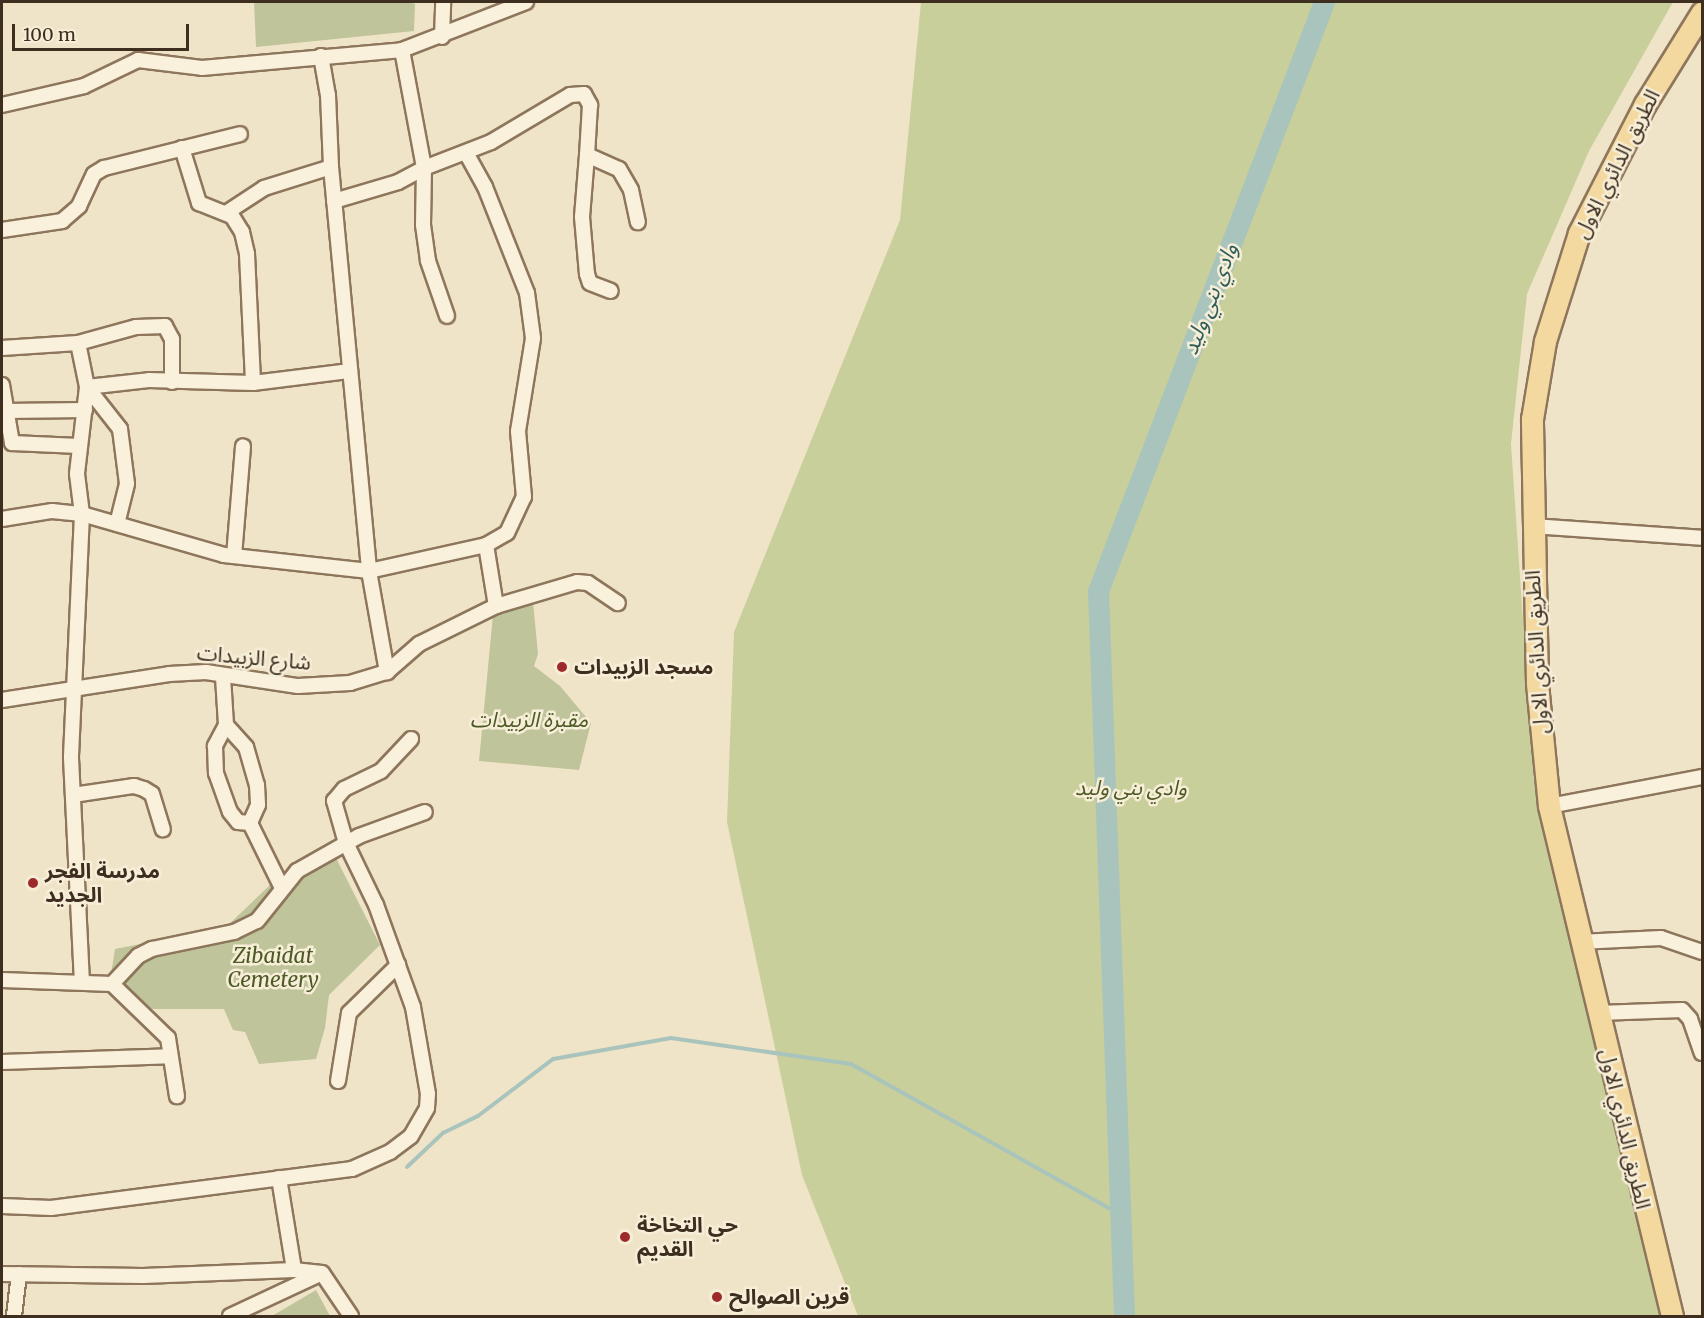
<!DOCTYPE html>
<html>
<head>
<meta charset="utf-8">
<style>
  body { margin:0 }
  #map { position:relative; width:1704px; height:1318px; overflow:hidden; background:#f0e4c8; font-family:Merriweather,"Noto Sans Arabic",serif }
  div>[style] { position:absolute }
  .green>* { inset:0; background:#c9cf9b }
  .cemetery>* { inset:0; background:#bfc49a }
  .stream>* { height:4px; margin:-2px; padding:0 2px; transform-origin:2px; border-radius:2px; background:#a9c4bc }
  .river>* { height:21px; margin:-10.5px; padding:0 10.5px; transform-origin:10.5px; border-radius:10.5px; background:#a9c4bc }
  .roads { filter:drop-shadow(2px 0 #8d765c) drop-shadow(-2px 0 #8d765c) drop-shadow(0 2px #8d765c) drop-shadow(0 -2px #8d765c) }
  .minor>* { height:14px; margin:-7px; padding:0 7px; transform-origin:7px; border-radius:7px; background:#faf1dc }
  .primary>* { height:21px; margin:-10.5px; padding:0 10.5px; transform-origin:10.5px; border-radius:10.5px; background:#f3d9a0 }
  .dots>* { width:16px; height:16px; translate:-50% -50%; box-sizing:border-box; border:3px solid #f7eed8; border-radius:50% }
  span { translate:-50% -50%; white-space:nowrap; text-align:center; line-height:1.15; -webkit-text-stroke:5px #f7eed8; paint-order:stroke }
  .street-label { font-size:21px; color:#3d2e20 }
  .poi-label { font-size:21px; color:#3d2e20; font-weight:700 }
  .left { translate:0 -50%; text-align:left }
  .park-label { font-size:21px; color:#4d5a26; font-style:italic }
  .water-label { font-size:22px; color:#2f5d5a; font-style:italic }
  .frame { position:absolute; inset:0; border:3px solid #3d2e20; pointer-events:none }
  .scale { position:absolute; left:12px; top:24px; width:177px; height:27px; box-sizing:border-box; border:3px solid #3d2e20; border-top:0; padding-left:8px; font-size:18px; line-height:21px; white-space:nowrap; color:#3d2e20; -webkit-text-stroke:4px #f7eed8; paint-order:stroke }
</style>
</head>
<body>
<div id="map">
  <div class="green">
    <div style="clip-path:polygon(921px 2px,1673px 2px,1589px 151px,1527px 294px,1511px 444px,1534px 783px,1670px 1316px,858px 1316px,802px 1175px,727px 822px,734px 632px,900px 220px)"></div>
  </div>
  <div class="cemetery">
    <div style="clip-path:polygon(254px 2px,409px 2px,415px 4px,414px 31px,256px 47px)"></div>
    <div style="clip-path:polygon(533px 602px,538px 654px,534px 666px,560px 686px,591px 723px,579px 770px,479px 761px,493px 615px)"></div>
    <div style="clip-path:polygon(335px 856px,380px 945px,329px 995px,325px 1028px,316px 1059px,259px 1064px,245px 1032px,233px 1030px,224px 1009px,146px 1009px,110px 980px,115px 949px,226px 927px,291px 865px)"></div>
    <div style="clip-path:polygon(316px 1290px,330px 1316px,272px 1316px)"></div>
  </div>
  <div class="stream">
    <div style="left:407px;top:1167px;width:50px;rotate:-43.4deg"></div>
    <div style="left:443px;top:1133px;width:39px;rotate:-26deg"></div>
    <div style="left:478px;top:1116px;width:94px;rotate:-37.2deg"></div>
    <div style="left:553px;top:1059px;width:120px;rotate:-10.1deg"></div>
    <div style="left:671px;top:1038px;width:182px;rotate:8.2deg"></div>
    <div style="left:851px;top:1064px;width:309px;rotate:29.2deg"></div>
  </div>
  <div class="river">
    <div style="left:1124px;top:1316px;width:725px;rotate:-92.05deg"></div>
    <div style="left:1098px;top:591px;width:631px;rotate:-69.01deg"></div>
  </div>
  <div class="roads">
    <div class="minor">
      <div style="left:442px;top:37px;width:35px;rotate:-88deg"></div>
      <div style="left:402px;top:50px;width:120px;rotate:79.4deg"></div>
      <div style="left:424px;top:168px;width:72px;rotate:-21.2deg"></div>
      <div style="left:491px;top:142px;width:92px;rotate:-30.7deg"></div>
      <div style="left:570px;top:95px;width:14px;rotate:-4deg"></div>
      <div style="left:584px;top:94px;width:13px;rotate:61deg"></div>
      <div style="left:590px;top:105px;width:50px;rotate:93.4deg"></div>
      <div style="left:587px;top:155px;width:35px;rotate:24deg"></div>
      <div style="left:619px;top:169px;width:24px;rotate:60deg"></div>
      <div style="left:631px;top:190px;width:33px;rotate:78deg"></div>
      <div style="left:321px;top:56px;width:40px;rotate:80deg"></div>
      <div style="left:328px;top:95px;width:72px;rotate:87.6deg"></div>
      <div style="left:331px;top:167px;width:406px;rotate:84.6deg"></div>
      <div style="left:369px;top:571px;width:103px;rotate:79.9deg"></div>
      <div style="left:2px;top:105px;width:84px;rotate:-13deg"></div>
      <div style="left:84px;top:86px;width:60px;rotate:-25.7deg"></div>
      <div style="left:138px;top:60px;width:64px;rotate:7.1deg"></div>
      <div style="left:202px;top:68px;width:201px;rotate:-5.1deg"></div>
      <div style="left:402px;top:50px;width:133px;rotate:-21.2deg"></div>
      <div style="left:182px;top:148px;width:58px;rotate:72.8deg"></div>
      <div style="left:199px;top:203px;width:35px;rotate:22deg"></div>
      <div style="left:232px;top:216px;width:19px;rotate:58deg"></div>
      <div style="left:242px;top:232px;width:23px;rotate:77deg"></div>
      <div style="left:247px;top:254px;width:129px;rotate:87.3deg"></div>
      <div style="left:587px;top:155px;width:62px;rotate:94.6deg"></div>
      <div style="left:582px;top:217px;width:57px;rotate:85deg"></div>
      <div style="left:587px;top:274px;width:9px;rotate:72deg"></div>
      <div style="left:590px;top:283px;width:22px;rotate:21deg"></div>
      <div style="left:424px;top:168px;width:57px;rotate:91deg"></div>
      <div style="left:423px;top:225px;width:36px;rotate:82deg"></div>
      <div style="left:428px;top:261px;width:58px;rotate:70.9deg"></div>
      <div style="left:334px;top:201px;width:67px;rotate:-16.5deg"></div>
      <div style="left:398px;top:182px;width:30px;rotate:-28deg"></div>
      <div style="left:226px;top:213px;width:45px;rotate:-33.3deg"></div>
      <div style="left:264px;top:188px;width:70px;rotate:-17.4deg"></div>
      <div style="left:2px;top:230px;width:61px;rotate:-8.5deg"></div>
      <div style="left:62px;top:221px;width:23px;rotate:-41deg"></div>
      <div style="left:79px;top:206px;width:35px;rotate:-65deg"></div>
      <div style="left:94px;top:174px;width:12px;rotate:-31deg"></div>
      <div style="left:104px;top:168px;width:140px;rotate:-14deg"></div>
      <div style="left:78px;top:343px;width:60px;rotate:-15.4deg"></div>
      <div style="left:136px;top:327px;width:29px;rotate:-2deg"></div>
      <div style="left:165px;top:326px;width:15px;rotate:62deg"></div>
      <div style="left:172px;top:339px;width:43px;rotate:90deg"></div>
      <div style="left:2px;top:348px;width:76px;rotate:-3.8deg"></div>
      <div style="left:78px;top:343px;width:45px;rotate:78.4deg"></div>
      <div style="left:87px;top:387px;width:88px;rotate:96.6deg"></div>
      <div style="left:77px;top:474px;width:40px;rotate:82.9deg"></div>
      <div style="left:82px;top:514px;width:244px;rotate:92.6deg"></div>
      <div style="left:71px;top:758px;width:224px;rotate:87.2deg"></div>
      <div style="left:2px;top:385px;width:59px;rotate:80.2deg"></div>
      <div style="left:12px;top:443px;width:67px;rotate:2.6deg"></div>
      <div style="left:87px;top:387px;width:62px;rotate:-6.4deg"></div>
      <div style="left:149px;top:380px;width:104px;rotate:1.7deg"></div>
      <div style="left:253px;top:383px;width:98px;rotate:-7.1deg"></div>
      <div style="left:87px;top:387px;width:53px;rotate:51.8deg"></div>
      <div style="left:120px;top:429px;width:55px;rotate:82.7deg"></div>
      <div style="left:127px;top:484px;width:41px;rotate:104deg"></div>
      <div style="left:5px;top:411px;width:80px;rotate:-0.7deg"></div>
      <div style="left:2px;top:519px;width:51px;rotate:-9.1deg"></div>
      <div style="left:52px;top:511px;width:30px;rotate:6deg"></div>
      <div style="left:82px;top:514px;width:148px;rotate:16.1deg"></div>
      <div style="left:224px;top:555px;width:146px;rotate:6.3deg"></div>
      <div style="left:369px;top:571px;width:120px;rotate:-12.5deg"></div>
      <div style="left:486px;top:545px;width:24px;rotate:-30deg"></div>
      <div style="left:507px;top:533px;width:40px;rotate:-65deg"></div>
      <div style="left:524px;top:497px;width:66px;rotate:-95.2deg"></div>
      <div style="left:518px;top:431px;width:94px;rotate:-80.8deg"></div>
      <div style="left:533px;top:338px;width:45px;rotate:-97.6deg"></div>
      <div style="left:527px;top:293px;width:114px;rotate:-111.6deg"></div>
      <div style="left:485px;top:187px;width:39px;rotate:-119deg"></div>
      <div style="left:1532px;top:526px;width:170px;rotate:4deg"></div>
      <div style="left:486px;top:545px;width:62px;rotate:80.7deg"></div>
      <div style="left:234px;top:556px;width:110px;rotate:-85.3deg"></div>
      <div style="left:223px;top:677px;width:48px;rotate:86.4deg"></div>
      <div style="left:226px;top:725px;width:24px;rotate:118deg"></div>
      <div style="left:215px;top:746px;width:27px;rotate:88deg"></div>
      <div style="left:216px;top:773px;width:41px;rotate:70.3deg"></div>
      <div style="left:230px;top:812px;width:13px;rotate:51deg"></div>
      <div style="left:238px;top:822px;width:12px;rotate:5deg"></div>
      <div style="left:2px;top:700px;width:169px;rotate:-8.8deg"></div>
      <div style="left:169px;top:674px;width:37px;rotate:-3deg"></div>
      <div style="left:206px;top:672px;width:93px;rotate:8.7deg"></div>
      <div style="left:298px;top:686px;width:52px;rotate:-3.3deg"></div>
      <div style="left:350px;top:683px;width:39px;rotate:-17deg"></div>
      <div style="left:387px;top:672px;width:43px;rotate:-41.2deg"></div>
      <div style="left:419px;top:644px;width:86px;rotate:-26.3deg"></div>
      <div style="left:496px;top:606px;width:84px;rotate:-16.5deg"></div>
      <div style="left:577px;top:582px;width:11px;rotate:5deg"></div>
      <div style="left:588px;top:583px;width:36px;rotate:34deg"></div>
      <div style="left:226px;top:725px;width:30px;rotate:48deg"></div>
      <div style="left:246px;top:747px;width:40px;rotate:74deg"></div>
      <div style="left:257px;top:785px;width:20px;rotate:87deg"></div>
      <div style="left:258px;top:805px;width:20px;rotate:114deg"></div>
      <div style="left:250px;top:823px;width:72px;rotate:63.8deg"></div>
      <div style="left:73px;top:795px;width:62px;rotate:-8.4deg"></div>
      <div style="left:134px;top:786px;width:10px;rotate:17deg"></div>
      <div style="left:144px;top:789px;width:9px;rotate:32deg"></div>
      <div style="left:152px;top:794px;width:37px;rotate:73deg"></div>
      <div style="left:1549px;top:806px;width:156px;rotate:-10.7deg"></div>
      <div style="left:1579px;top:942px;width:82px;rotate:-2.8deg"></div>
      <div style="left:1661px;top:938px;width:43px;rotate:18.9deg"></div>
      <div style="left:2px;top:980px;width:110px;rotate:2.1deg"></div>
      <div style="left:112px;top:984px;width:38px;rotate:-47deg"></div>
      <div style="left:138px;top:956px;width:16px;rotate:-27deg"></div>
      <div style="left:152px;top:949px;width:84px;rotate:-11.7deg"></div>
      <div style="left:234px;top:932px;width:25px;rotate:-26deg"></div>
      <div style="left:257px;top:921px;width:64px;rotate:-51.3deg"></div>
      <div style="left:297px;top:871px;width:71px;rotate:-29.4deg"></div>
      <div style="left:359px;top:836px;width:70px;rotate:-20deg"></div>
      <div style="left:112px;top:984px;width:78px;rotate:44deg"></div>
      <div style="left:168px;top:1038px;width:59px;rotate:81.2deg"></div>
      <div style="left:1598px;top:1013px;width:84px;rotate:-2deg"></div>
      <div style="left:1682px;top:1010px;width:12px;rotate:48deg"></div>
      <div style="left:1690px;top:1019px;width:36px;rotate:71deg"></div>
      <div style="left:2px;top:1062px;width:168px;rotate:-2deg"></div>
      <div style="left:338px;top:1081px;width:69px;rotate:-80.8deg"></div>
      <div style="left:349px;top:1013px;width:69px;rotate:-44.4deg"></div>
      <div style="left:279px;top:1178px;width:93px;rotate:80.7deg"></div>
      <div style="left:2px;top:1206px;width:49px;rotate:2.3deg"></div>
      <div style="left:51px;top:1208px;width:304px;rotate:-7.4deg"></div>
      <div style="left:352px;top:1169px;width:42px;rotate:-24.1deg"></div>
      <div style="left:390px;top:1152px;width:26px;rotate:-37deg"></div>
      <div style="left:411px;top:1136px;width:32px;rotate:-60deg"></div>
      <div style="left:427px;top:1108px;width:14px;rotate:-86deg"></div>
      <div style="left:428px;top:1094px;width:88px;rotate:-99.8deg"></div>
      <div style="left:413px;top:1007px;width:109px;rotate:-109.9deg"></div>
      <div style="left:376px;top:905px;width:69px;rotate:-115.8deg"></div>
      <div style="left:346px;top:843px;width:44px;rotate:-105.9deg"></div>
      <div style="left:334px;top:801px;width:16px;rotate:-50deg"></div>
      <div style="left:344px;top:789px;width:41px;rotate:-25.9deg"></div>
      <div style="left:381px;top:771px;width:44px;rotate:-46.8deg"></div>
      <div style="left:2px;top:1274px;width:141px;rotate:0.8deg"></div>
      <div style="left:143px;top:1276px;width:151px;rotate:-2.3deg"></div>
      <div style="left:294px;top:1270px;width:28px;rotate:6deg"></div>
      <div style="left:322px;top:1273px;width:52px;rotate:56deg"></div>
      <div style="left:14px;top:1316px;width:42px;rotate:-83.2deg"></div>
      <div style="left:230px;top:1316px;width:99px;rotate:-25deg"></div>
    </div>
    <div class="primary">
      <div style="left:1672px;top:1316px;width:525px;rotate:-103.56deg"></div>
      <div style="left:1549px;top:806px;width:124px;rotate:-95.6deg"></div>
      <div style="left:1537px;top:683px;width:264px;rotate:-91.1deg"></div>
      <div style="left:1532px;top:419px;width:79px;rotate:-80.5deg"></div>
      <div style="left:1545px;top:341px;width:113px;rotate:-72.5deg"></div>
      <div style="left:1579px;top:233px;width:145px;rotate:-62.9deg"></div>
      <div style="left:1645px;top:104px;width:108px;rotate:-58.2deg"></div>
    </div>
  </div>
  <div class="dots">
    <div style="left:562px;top:667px;background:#9e2a2b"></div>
    <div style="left:33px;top:883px;background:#9e2a2b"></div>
    <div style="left:625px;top:1237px;background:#9e2a2b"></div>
    <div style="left:717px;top:1297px;background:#9e2a2b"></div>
  </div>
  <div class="street-label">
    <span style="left:1617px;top:164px;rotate:-63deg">الطريق الدائري الاول</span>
    <span style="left:1537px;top:652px;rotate:-93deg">الطريق الدائري الاول</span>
    <span style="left:254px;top:658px;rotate:5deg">شارع الزبيدات</span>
    <span style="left:1625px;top:1129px;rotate:77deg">الطريق الدائري الاول</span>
  </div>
  <div class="poi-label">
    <span class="left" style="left:574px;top:667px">مسجد الزبيدات</span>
    <span class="left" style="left:45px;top:883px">مدرسة الفجر<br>الجديد</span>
    <span class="left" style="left:637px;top:1237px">حي التخاخة<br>القديم</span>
    <span class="left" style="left:729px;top:1297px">قرين الصوالح</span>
  </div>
  <div class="park-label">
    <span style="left:529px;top:720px">مقبرة الزبيدات</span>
    <span style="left:1131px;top:788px">وادي بني وليد</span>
    <span style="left:273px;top:968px">Zibaidat<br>Cemetery</span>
  </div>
  <div class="water-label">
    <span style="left:1210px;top:299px;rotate:-69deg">وادي بني وليد</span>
  </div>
  <div class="frame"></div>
  <div class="scale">100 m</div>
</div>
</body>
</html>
